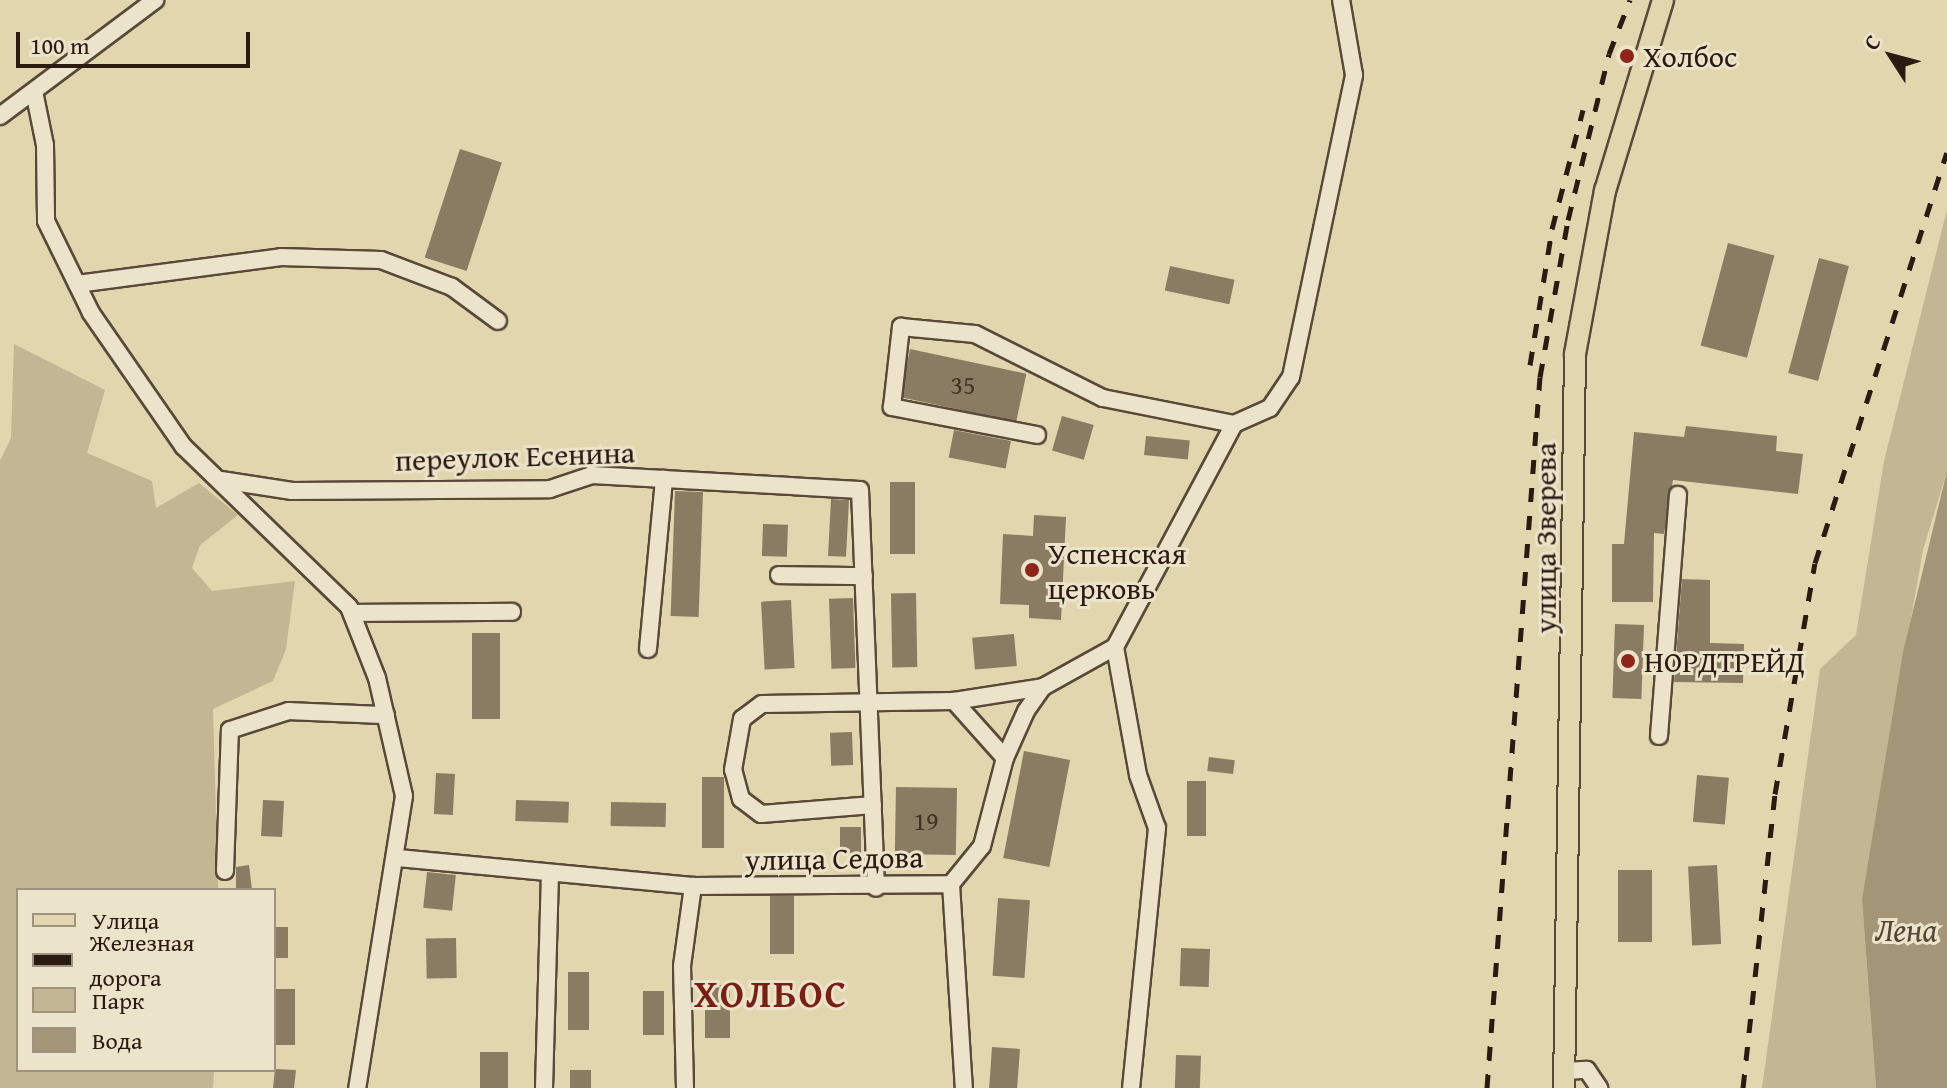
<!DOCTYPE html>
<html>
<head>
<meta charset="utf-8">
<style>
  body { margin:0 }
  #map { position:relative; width:1947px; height:1088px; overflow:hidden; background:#e1d6ad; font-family:"Gentium Book Plus",serif }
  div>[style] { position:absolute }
  .green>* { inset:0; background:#c2b693 }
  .water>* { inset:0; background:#a39678 }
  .building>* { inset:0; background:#8a7c63; transform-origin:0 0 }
  .roads { filter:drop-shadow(2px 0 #584939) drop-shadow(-2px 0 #584939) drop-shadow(0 2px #584939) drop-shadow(0 -2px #584939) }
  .minor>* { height:16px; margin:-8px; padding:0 8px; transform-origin:8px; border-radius:8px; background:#ece4ca }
  .major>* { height:20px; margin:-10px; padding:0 10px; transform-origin:10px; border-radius:10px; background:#e1d6ad }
  .rail>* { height:5px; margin-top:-2.5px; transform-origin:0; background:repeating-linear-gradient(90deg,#2b1a12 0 14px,transparent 0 28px) }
  .dots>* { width:22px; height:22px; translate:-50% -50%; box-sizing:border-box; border:4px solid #ece4ca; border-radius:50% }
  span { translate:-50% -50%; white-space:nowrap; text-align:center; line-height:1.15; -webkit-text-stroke:6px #ece4ca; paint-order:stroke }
  .number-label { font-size:26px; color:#433226 }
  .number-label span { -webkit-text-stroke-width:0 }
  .poi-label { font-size:30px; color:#2b1a12 }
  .left { translate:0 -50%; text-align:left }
  .street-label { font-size:30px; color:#2b1a12 }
  .water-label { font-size:32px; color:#554536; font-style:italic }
  .district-label { font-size:38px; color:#7a1f14; font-weight:700; letter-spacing:2px }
  .legend { position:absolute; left:16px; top:888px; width:260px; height:184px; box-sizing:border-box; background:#ece4ca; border:2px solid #9f9380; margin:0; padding:10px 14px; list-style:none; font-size:24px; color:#2b1a12 }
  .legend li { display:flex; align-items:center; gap:16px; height:40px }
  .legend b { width:40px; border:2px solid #9f9380 }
  .north { position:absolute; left:1851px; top:16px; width:80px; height:80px; -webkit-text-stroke:6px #ece4ca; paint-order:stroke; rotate:306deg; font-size:22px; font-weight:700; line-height:32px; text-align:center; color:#2b1a12 }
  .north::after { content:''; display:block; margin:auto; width:28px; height:36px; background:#2b1a12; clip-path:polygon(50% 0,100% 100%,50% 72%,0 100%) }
  .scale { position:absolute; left:16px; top:32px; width:234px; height:36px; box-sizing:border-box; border:4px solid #2b1a12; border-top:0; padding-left:10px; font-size:24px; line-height:28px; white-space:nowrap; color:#2b1a12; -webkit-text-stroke:6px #ece4ca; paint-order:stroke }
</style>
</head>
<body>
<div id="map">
  <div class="green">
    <div style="clip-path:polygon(1947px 210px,1947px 471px,1923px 550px,1862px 899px,1876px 1088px,1762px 1088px,1820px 669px,1856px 635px,1884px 461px)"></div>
    <div style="clip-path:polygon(14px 344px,105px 390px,87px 453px,152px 481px,156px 508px,199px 483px,238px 515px,200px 545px,192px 568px,212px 591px,295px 581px,286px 649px,273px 681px,213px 709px,218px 890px,18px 890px,18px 1070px,214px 1070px,213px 1088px,0 1088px,0 461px,11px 438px)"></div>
  </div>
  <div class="water">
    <div style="clip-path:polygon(1947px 471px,1947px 1088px,1876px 1088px,1862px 899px,1903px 652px)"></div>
  </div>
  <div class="building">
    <div style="left:460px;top:149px;width:44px;height:114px;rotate:18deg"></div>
    <div style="left:1728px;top:243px;width:48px;height:106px;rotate:15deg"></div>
    <div style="left:1819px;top:258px;width:31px;height:119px;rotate:15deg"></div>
    <div style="left:1170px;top:266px;width:66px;height:25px;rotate:12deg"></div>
    <div style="left:910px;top:349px;width:119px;height:49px;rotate:12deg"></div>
    <div style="left:1062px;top:416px;width:33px;height:36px;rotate:16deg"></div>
    <div style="clip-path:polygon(1686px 426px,1777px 436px,1776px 451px,1803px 454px,1798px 494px,1673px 480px,1664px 534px,1654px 533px,1653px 602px,1612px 602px,1612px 544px,1624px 544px,1634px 432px,1684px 437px)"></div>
    <div style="left:954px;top:430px;width:58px;height:28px;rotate:11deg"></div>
    <div style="left:1146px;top:436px;width:44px;height:19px;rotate:6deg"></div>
    <div style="left:890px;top:482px;width:25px;height:72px"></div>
    <div style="left:675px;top:491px;width:28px;height:125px;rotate:2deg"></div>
    <div style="left:831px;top:499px;width:18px;height:57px;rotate:3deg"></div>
    <div style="clip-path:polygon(1034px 515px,1066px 517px,1061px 620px,1029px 618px,1029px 605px,1000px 604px,1003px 534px,1033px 536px)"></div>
    <div style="left:763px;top:524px;width:25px;height:32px;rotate:2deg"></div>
    <div style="clip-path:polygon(1682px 579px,1710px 580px,1710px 643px,1744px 644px,1743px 683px,1674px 682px)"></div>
    <div style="left:916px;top:593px;width:74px;height:25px;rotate:89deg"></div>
    <div style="left:853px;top:598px;width:70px;height:24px;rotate:88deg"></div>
    <div style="left:791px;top:600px;width:68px;height:30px;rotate:87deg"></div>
    <div style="left:1615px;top:624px;width:29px;height:74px;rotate:2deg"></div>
    <div style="left:472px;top:633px;width:28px;height:86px"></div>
    <div style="left:1014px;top:634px;width:32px;height:42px;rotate:85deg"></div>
    <div style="left:852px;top:732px;width:33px;height:22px;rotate:88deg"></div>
    <div style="left:1024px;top:751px;width:47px;height:109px;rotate:11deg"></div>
    <div style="left:1209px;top:757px;width:26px;height:14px;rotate:7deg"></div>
    <div style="left:436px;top:773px;width:19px;height:41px;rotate:3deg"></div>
    <div style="left:1697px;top:775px;width:32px;height:47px;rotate:5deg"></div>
    <div style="left:702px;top:777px;width:22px;height:71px"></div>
    <div style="left:1187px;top:781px;width:19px;height:55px"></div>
    <div style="left:896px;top:787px;width:61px;height:67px;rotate:1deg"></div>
    <div style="left:263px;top:800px;width:21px;height:36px;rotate:3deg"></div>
    <div style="left:516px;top:800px;width:53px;height:21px;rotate:2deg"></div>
    <div style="left:611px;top:802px;width:55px;height:24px;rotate:1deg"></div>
    <div style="left:840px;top:827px;width:21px;height:26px"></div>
    <div style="clip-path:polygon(249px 865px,252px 890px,236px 890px,236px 867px)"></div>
    <div style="left:1717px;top:865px;width:79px;height:29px;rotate:87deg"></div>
    <div style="left:1618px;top:870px;width:34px;height:72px"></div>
    <div style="left:427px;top:872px;width:29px;height:36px;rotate:6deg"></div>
    <div style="left:770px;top:896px;width:24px;height:58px"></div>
    <div style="left:998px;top:898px;width:32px;height:78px;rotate:4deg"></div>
    <div style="left:274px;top:927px;width:14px;height:31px"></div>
    <div style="left:456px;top:938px;width:40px;height:30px;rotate:89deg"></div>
    <div style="left:1181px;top:948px;width:29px;height:38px;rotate:2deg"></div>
    <div style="left:568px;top:972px;width:21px;height:58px"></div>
    <div style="left:705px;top:985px;width:25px;height:53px"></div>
    <div style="left:274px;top:989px;width:21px;height:56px"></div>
    <div style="left:643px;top:991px;width:21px;height:44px"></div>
    <div style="left:992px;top:1047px;width:28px;height:41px;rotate:4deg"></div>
    <div style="left:508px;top:1052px;width:36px;height:28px;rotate:90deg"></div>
    <div style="left:1176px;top:1055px;width:25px;height:33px;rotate:2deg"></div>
    <div style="clip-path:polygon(275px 1069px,296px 1070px,294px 1088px,273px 1088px)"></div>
    <div style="left:570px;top:1070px;width:21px;height:18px"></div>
  </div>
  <div class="roads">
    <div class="minor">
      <div style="left:35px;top:96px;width:50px;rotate:78.5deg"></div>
      <div style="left:45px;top:145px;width:76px;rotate:89.2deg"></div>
      <div style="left:46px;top:221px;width:102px;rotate:63.9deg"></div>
      <div style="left:91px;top:313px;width:162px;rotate:55.3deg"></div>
      <div style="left:183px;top:446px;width:231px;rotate:44.1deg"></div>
      <div style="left:349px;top:607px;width:76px;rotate:68.5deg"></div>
      <div style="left:377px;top:678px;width:121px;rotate:77.1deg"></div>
      <div style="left:404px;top:796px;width:296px;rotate:99.1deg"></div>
      <div style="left:0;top:116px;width:194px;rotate:-36.8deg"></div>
      <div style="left:77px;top:284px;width:206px;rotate:-7.5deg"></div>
      <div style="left:281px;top:257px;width:100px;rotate:1.7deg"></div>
      <div style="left:381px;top:260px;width:76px;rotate:20.8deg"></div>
      <div style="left:452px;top:287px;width:57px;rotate:36.5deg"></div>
      <div style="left:1037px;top:435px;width:148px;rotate:-169.1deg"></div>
      <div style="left:892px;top:407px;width:81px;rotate:-83.6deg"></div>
      <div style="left:901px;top:327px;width:74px;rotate:5.4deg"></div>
      <div style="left:975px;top:334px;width:143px;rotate:26.6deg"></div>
      <div style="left:1103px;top:398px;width:134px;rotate:11.2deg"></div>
      <div style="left:221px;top:480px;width:72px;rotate:8.8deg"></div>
      <div style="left:292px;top:491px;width:258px;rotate:-0.4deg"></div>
      <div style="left:550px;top:489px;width:44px;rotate:-18.4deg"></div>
      <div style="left:592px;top:475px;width:268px;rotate:3.2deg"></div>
      <div style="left:860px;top:490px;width:398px;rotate:87.7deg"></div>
      <div style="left:779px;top:575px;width:85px;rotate:0.7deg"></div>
      <div style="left:352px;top:613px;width:160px;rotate:-0.4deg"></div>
      <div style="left:1115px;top:647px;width:253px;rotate:-61.9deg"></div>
      <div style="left:1234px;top:424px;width:39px;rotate:-24deg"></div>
      <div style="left:1270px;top:408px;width:37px;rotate:-56deg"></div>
      <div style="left:1291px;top:377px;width:309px;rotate:-78.2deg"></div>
      <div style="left:1354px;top:75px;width:76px;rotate:-99.8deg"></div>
      <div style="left:648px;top:649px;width:171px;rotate:-84.6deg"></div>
      <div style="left:954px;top:701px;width:76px;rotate:48.2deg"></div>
      <div style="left:1659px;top:736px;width:242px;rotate:-85.5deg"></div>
      <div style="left:873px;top:805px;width:112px;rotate:175.4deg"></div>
      <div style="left:761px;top:814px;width:25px;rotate:-143deg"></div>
      <div style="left:741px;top:799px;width:30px;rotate:-105deg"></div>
      <div style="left:733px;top:770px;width:52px;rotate:-80deg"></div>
      <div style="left:742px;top:719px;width:25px;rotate:-37deg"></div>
      <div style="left:762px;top:704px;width:192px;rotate:-0.9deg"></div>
      <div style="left:954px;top:701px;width:90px;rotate:-8.9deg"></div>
      <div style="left:398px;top:858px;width:296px;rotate:5.4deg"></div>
      <div style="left:693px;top:886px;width:258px;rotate:-0.4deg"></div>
      <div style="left:951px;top:884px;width:49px;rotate:-50.8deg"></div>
      <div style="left:982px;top:846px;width:91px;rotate:-75.4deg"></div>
      <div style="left:1005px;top:758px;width:51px;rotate:-65.9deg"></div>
      <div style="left:1026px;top:711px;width:29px;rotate:-55deg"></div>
      <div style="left:1043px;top:687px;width:82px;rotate:-29.1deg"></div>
      <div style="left:1115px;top:647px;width:130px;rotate:79.8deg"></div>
      <div style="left:1138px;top:775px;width:56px;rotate:70.3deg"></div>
      <div style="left:1157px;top:828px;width:261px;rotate:95.7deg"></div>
      <div style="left:225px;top:871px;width:141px;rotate:-88deg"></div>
      <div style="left:230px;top:730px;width:62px;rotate:-17.9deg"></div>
      <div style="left:289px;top:711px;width:97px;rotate:2.4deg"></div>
      <div style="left:951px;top:884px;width:204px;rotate:86.4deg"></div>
      <div style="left:1565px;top:1071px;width:22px;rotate:-3deg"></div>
      <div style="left:1587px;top:1070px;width:22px;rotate:56deg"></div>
      <div style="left:544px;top:1088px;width:213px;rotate:-88.4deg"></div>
      <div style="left:685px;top:1088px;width:122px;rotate:-91.4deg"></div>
      <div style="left:682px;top:966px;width:81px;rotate:-82.2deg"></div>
    </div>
    <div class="major">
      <div style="left:1564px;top:1088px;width:734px;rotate:-89.14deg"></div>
      <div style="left:1575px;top:354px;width:166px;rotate:-79.6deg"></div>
      <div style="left:1605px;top:191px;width:200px;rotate:-73.1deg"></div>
    </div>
  </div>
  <div class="rail">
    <div style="left:1530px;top:365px;width:138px;rotate:-80.8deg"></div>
    <div style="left:1552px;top:229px;width:123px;rotate:-75.4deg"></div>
    <div style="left:1487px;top:1088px;width:713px;rotate:-85.74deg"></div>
    <div style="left:1540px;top:377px;width:159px;rotate:-79.9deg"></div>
    <div style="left:1568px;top:220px;width:171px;rotate:-76.1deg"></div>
    <div style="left:1609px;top:54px;width:58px;rotate:-68.7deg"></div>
    <div style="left:1743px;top:1088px;width:296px;rotate:-83.8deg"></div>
    <div style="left:1775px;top:794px;width:234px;rotate:-80.2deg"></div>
    <div style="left:1815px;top:563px;width:431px;rotate:-72.2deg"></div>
  </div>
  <div class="dots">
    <div style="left:1627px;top:56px;background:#8f2418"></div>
    <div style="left:1032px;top:570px;background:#8f2418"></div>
    <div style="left:1628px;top:661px;background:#8f2418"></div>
  </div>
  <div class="number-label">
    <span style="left:963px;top:385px">35</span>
    <span style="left:926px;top:821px">19</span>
  </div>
  <div class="poi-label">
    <span class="left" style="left:1643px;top:56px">Холбос</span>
    <span class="left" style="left:1048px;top:570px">Успенская<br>церковь</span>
    <span class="left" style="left:1644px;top:661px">НОРДТРЕЙД</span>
  </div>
  <div class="street-label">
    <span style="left:515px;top:456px;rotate:-2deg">переулок Есенина</span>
    <span style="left:1545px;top:538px;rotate:-90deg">улица Зверева</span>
    <span style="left:834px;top:858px;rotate:-1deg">улица Седова</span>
  </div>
  <div class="water-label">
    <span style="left:1906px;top:930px">Лена</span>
  </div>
  <div class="district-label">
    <span style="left:771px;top:994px">ХОЛБОС</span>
  </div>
  <ul class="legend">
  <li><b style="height:10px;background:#e1d6ad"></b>Улица</li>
  <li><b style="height:10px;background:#2b1a12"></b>Железная дорога</li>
  <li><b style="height:22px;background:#c2b693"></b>Парк</li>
  <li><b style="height:22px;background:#a39678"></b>Вода</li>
  </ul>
  <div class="north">С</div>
  <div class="scale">100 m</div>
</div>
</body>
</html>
